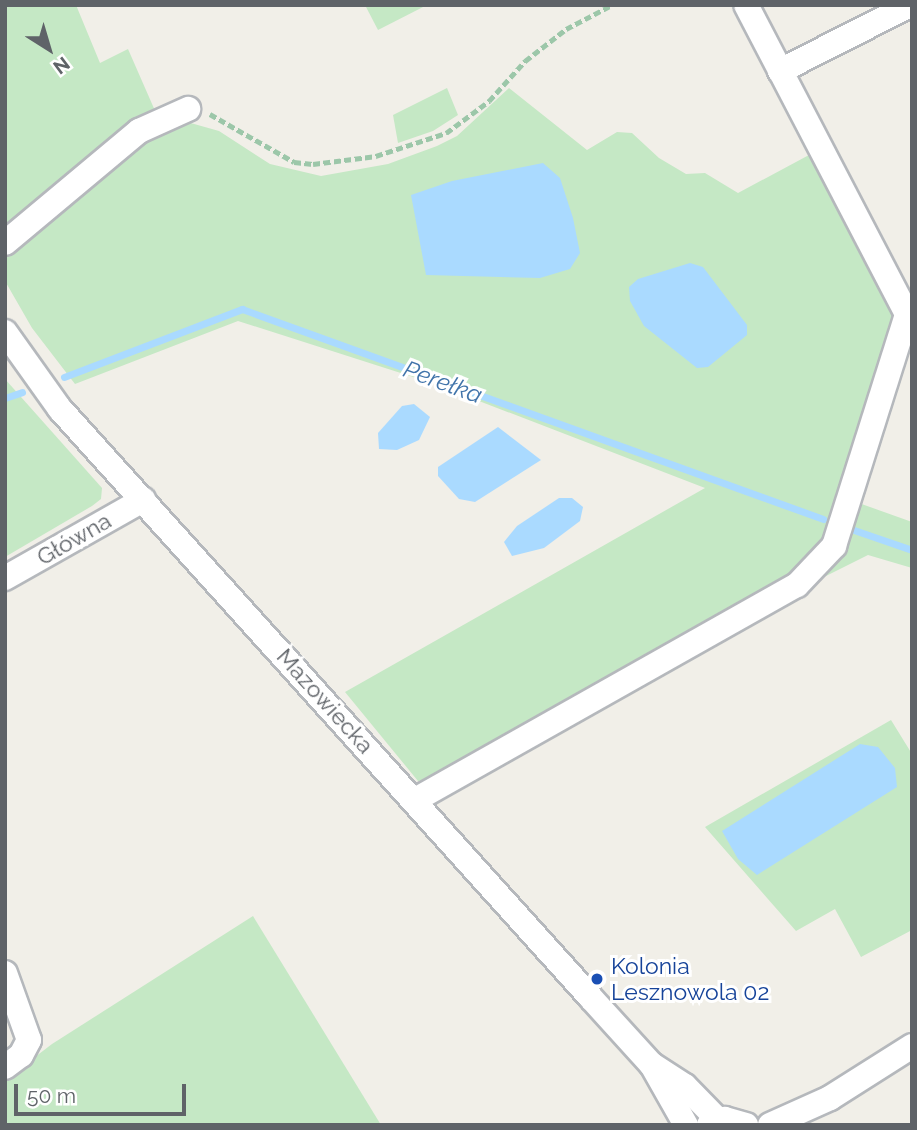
<!DOCTYPE html>
<html>
<head>
<meta charset="utf-8">
<style>
  body { margin:0 }
  #map { position:relative; width:917px; height:1130px; overflow:hidden; background:#f1efe8; font-family:Raleway,sans-serif }
  div>[style] { position:absolute }
  .green>* { inset:0; background:#c5e8c5 }
  .water>* { inset:0; background:#aadaff }
  .stream>* { height:7px; margin:-3.5px; padding:0 3.5px; transform-origin:3.5px; border-radius:3.5px; background:#aadaff }
  .path>* { height:4.5px; margin-top:-2.25px; transform-origin:0; background:repeating-linear-gradient(90deg,#9cc7a9 0 7px,transparent 0 10.5px) }
  .roads { filter:drop-shadow(2px 0 #b5b8bc) drop-shadow(-2px 0 #b5b8bc) drop-shadow(0 2px #b5b8bc) drop-shadow(0 -2px #b5b8bc) }
  .minor>* { height:24px; margin:-12px; padding:0 12px; transform-origin:12px; border-radius:12px; background:#fff }
  .dots>* { width:19px; height:19px; translate:-50% -50%; box-sizing:border-box; border:4px solid #fff; border-radius:50% }
  span { translate:-50% -50%; white-space:nowrap; text-align:center; line-height:1.15; -webkit-text-stroke:6px #fff; paint-order:stroke }
  .street-label { font-size:23px; color:#5f6368 }
  .transit-label { font-size:23px; color:#164399 }
  .left { translate:0 -50%; text-align:left }
  .water-label { font-size:24px; color:#4174aa; font-style:italic }
  .frame { position:absolute; inset:0; border:7px solid #5f6368; pointer-events:none }
  .north { position:absolute; left:14px; top:14px; width:70px; height:70px; -webkit-text-stroke:5px #fff; paint-order:stroke; rotate:143deg; font-size:19px; font-weight:700; line-height:28px; text-align:center; color:#5f6368 }
  .north::after { content:''; display:block; margin:auto; width:24px; height:32px; background:#5f6368; clip-path:polygon(50% 0,100% 100%,50% 72%,0 100%) }
  .scale { position:absolute; left:14px; top:1084px; width:172px; height:32px; box-sizing:border-box; border:4px solid #5f6368; border-top:0; padding-left:9px; font-size:21px; line-height:24px; white-space:nowrap; color:#5f6368; -webkit-text-stroke:5px #fff; paint-order:stroke }
</style>
</head>
<body>
<div id="map">
  <div class="green">
    <div style="clip-path:polygon(5px 5px,76px 5px,100px 63px,128px 49px,156px 113px,5px 235px)"></div>
    <div style="clip-path:polygon(365px 5px,427px 5px,378px 30px)"></div>
    <div style="clip-path:polygon(447px 88px,458px 115px,433px 131px,398px 143px,393px 115px)"></div>
    <div style="clip-path:polygon(509px 88px,587px 150px,617px 132px,632px 133px,659px 158px,686px 174px,705px 173px,738px 193px,809px 155px,893px 312px,892px 339px,831px 533px,793px 580px,431px 780px,418px 781px,345px 692px,705px 488px,435px 384px,238px 321px,75px 384px,32px 328px,5px 281px,5px 259px,141px 138px,180px 120px,219px 131px,270px 164px,321px 176px,388px 164px,437px 146px,457px 136px)"></div>
    <div style="clip-path:polygon(5px 379px,102px 488px,101px 499px,92px 506px,5px 557px)"></div>
    <div style="clip-path:polygon(856px 502px,912px 522px,912px 568px,868px 555px,824px 577px)"></div>
    <div style="clip-path:polygon(891px 720px,912px 754px,912px 930px,861px 957px,835px 909px,796px 931px,705px 827px)"></div>
    <div style="clip-path:polygon(253px 916px,381px 1125px,5px 1125px,5px 1080px,52px 1044px)"></div>
  </div>
  <div class="water">
    <div style="clip-path:polygon(543px 163px,560px 178px,573px 218px,580px 253px,570px 269px,540px 278px,426px 275px,411px 195px,452px 181px)"></div>
    <div style="clip-path:polygon(690px 263px,703px 267px,747px 325px,747px 335px,708px 367px,697px 368px,644px 326px,630px 301px,629px 287px,638px 279px)"></div>
    <div style="clip-path:polygon(414px 404px,430px 417px,419px 440px,397px 450px,379px 449px,378px 433px,402px 406px)"></div>
    <div style="clip-path:polygon(498px 427px,541px 460px,475px 502px,459px 499px,438px 476px,438px 467px)"></div>
    <div style="clip-path:polygon(559px 498px,572px 498px,583px 507px,580px 521px,544px 548px,512px 556px,504px 542px,517px 526px)"></div>
    <div style="clip-path:polygon(860px 744px,878px 747px,895px 768px,897px 787px,757px 875px,738px 859px,722px 831px)"></div>
  </div>
  <div class="stream">
    <div style="left:64px;top:377px;width:191px;rotate:-20.9deg"></div>
    <div style="left:242px;top:309px;width:618px;rotate:19.87deg"></div>
    <div style="left:5px;top:398px;width:18px;rotate:-19deg"></div>
    <div style="left:851px;top:529px;width:65px;rotate:19deg"></div>
  </div>
  <div class="path">
    <div style="left:210px;top:114px;width:97px;rotate:29.7deg"></div>
    <div style="left:294px;top:162px;width:19px;rotate:6deg"></div>
    <div style="left:313px;top:164px;width:64px;rotate:-7.2deg"></div>
    <div style="left:376px;top:156px;width:74px;rotate:-18.2deg"></div>
    <div style="left:446px;top:133px;width:54px;rotate:-36.7deg"></div>
    <div style="left:489px;top:101px;width:54px;rotate:-48deg"></div>
    <div style="left:525px;top:61px;width:52px;rotate:-38deg"></div>
    <div style="left:566px;top:29px;width:52px;rotate:-27.6deg"></div>
  </div>
  <div class="roads">
    <div class="minor">
      <div style="left:780px;top:71px;width:146px;rotate:-26.9deg"></div>
      <div style="left:5px;top:243px;width:175px;rotate:-39.9deg"></div>
      <div style="left:139px;top:131px;width:54px;rotate:-24.2deg"></div>
      <div style="left:5px;top:332px;width:95px;rotate:54.5deg"></div>
      <div style="left:60px;top:409px;width:793px;rotate:47.96deg"></div>
      <div style="left:591px;top:998px;width:89px;rotate:47.7deg"></div>
      <div style="left:651px;top:1064px;width:40px;rotate:32.9deg"></div>
      <div style="left:685px;top:1086px;width:49px;rotate:45.8deg"></div>
      <div style="left:5px;top:578px;width:159px;rotate:-29.5deg"></div>
      <div style="left:415px;top:800px;width:438px;rotate:-29.4deg"></div>
      <div style="left:797px;top:585px;width:54px;rotate:-46.5deg"></div>
      <div style="left:834px;top:546px;width:243px;rotate:-72.5deg"></div>
      <div style="left:907px;top:314px;width:348px;rotate:-117.5deg"></div>
      <div style="left:5px;top:973px;width:71px;rotate:70.3deg"></div>
      <div style="left:29px;top:1040px;width:17px;rotate:118deg"></div>
      <div style="left:21px;top:1055px;width:20px;rotate:143deg"></div>
      <div style="left:652px;top:1065px;width:69px;rotate:60.5deg"></div>
      <div style="left:709px;top:1125px;width:17px;rotate:-21deg"></div>
      <div style="left:725px;top:1119px;width:22px;rotate:16deg"></div>
      <div style="left:770px;top:1125px;width:66px;rotate:-24.2deg"></div>
      <div style="left:830px;top:1098px;width:97px;rotate:-32.4deg"></div>
    </div>
  </div>
  <div class="dots">
    <div style="left:597px;top:979px;background:#1a4fb4"></div>
  </div>
  <div class="street-label">
    <span style="left:74px;top:539px;rotate:-30deg">Główna</span>
    <span style="left:325px;top:701px;rotate:48deg">Mazowiecka</span>
  </div>
  <div class="transit-label">
    <span class="left" style="left:611px;top:979px">Kolonia<br>Lesznowola 02</span>
  </div>
  <div class="water-label">
    <span style="left:443px;top:382px;rotate:20deg">Perełka</span>
  </div>
  <div class="frame"></div>
  <div class="north">N</div>
  <div class="scale">50 m</div>
</div>
</body>
</html>
